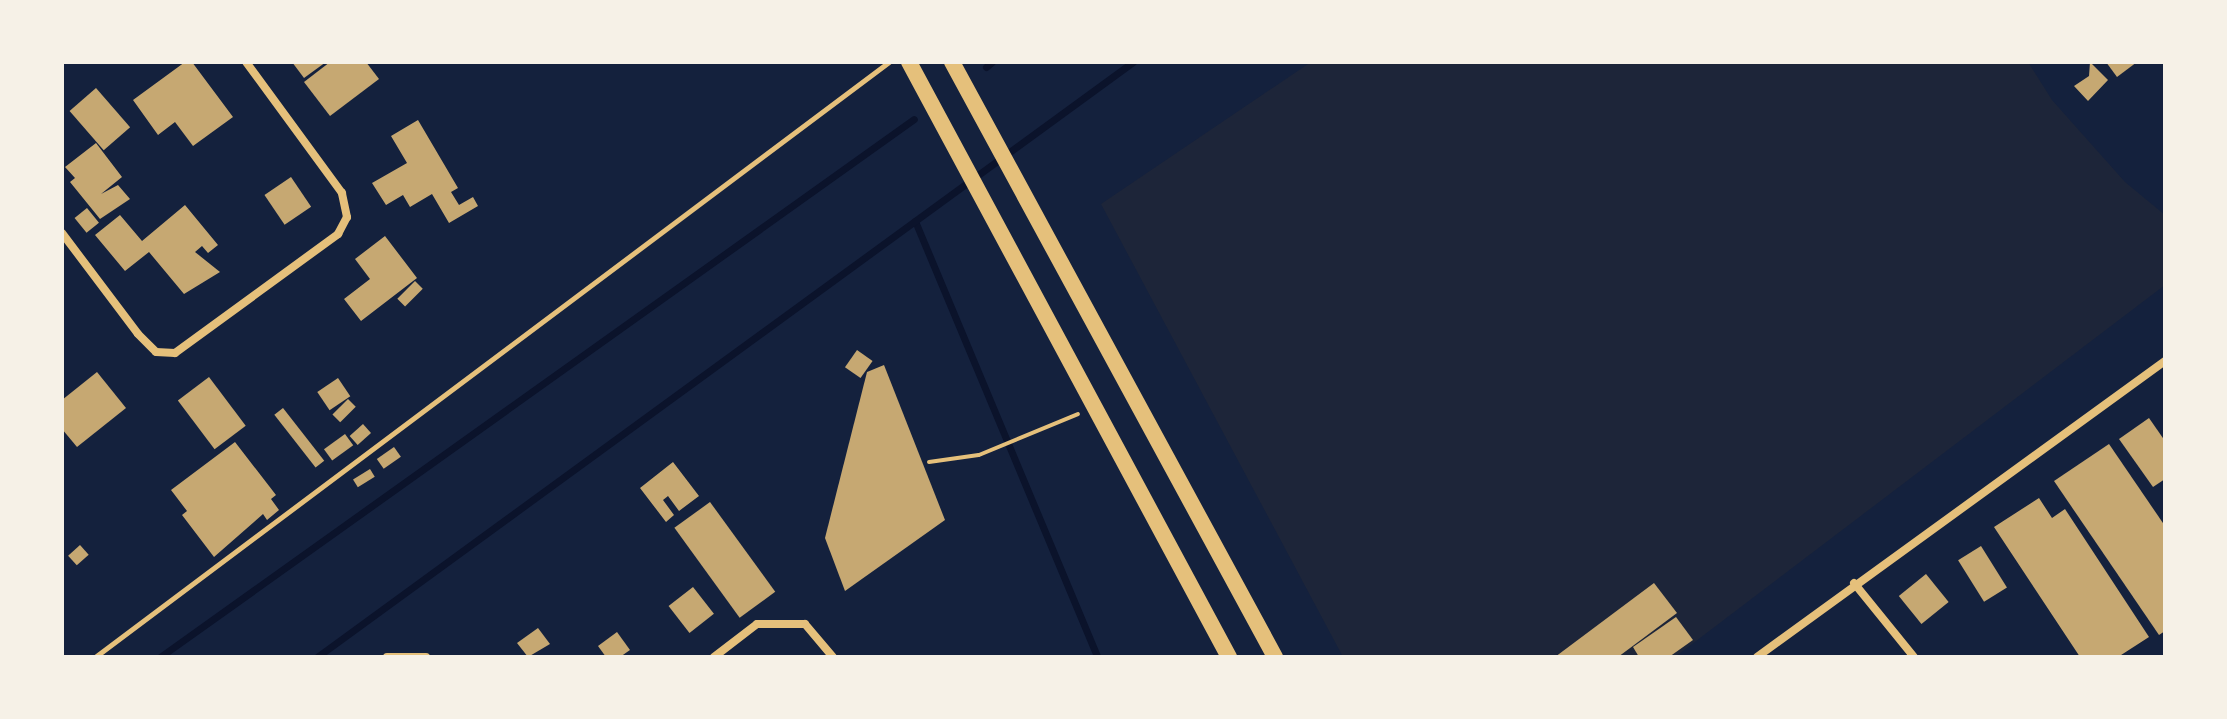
<!DOCTYPE html>
<html>
<head>
<meta charset="utf-8">
<style>
  body { margin:0 }
  #map { position:relative; width:2227px; height:719px; overflow:hidden; background:#14213d; font-family:"Roboto Serif",serif }
  div>[style] { position:absolute }
  .green>* { inset:0; background:#1d2539 }
  .stream>* { height:7px; margin:-3.5px; padding:0 3.5px; transform-origin:3.5px; border-radius:3.5px; background:#0b132b }
  .building>* { inset:0; background:#c6a872; transform-origin:0 0 }
  .path>* { height:4px; margin:-2px; padding:0 2px; transform-origin:2px; border-radius:2px; background:#e5c07b }
  .service>* { height:5px; margin:-2.5px; padding:0 2.5px; transform-origin:2.5px; border-radius:2.5px; background:#e5c07b }
  .minor>* { height:8px; margin:-4px; padding:0 4px; transform-origin:4px; border-radius:4px; background:#e5c07b }
  .primary>* { height:16px; margin:-8px; padding:0 8px; transform-origin:8px; border-radius:8px; background:#e5c07b }
  span { translate:-50% -50%; white-space:nowrap; text-align:center; line-height:1.15; -webkit-text-stroke:6px #f6f1e7; paint-order:stroke }
  .frame { position:absolute; inset:0; border:64px solid #f6f1e7; pointer-events:none }
</style>
</head>
<body>
<div id="map">
  <div class="green">
    <div style="clip-path:polygon(1311px 62px,2028px 62px,2052px 100px,2125px 182px,2165px 215px,2165px 285px,1675px 657px,1343px 657px,1101px 204px)"></div>
  </div>
  <div class="stream">
    <div style="left:986px;top:67px;width:8px;rotate:-40deg"></div>
    <div style="left:915px;top:221px;width:472px;rotate:67.3deg"></div>
    <div style="left:160px;top:657px;width:926px;rotate:-35.51deg"></div>
    <div style="left:317px;top:657px;width:1010px;rotate:-36.1deg"></div>
  </div>
  <div class="building">
    <div style="clip-path:polygon(185px 62px,192px 62px,233px 117px,193px 146px,175px 122px,158px 135px,133px 100px)"></div>
    <div style="clip-path:polygon(292px 62px,326px 62px,304px 78px)"></div>
    <div style="clip-path:polygon(330px 62px,366px 62px,379px 79px,330px 116px,304px 82px)"></div>
    <div style="clip-path:polygon(2090px 62px,2108px 80px,2088px 101px,2074px 86px,2089px 76px)"></div>
    <div style="clip-path:polygon(2106px 62px,2137px 62px,2117px 77px)"></div>
    <div style="left:96px;top:88px;width:52px;height:35px;rotate:49deg"></div>
    <div style="clip-path:polygon(418px 120px,458px 188px,451px 192px,459px 205px,473px 197px,478px 206px,449px 223px,432px 194px,410px 207px,403px 195px,386px 205px,372px 183px,407px 163px,391px 136px)"></div>
    <div style="clip-path:polygon(96px 143px,122px 177px,101px 194px,118px 185px,130px 199px,100px 219px,70px 182px,75px 178px,65px 167px)"></div>
    <div style="left:291px;top:177px;width:36px;height:32px;rotate:56deg"></div>
    <div style="clip-path:polygon(185px 205px,218px 245px,208px 253px,202px 246px,195px 252px,220px 272px,184px 294px,149px 252px,125px 271px,95px 235px,120px 215px,142px 241px)"></div>
    <div style="left:87px;top:208px;width:19px;height:16px;rotate:51deg"></div>
    <div style="clip-path:polygon(385px 236px,417px 278px,361px 321px,344px 299px,370px 279px,355px 259px)"></div>
    <div style="left:415px;top:281px;width:11px;height:25px;rotate:45deg"></div>
    <div style="left:857px;top:350px;width:19px;height:21px;rotate:35deg"></div>
    <div style="clip-path:polygon(884px 365px,945px 520px,845px 591px,825px 538px,867px 372px)"></div>
    <div style="clip-path:polygon(97px 372px,126px 408px,77px 447px,62px 429px,62px 400px)"></div>
    <div style="left:209px;top:377px;width:61px;height:39px;rotate:53deg"></div>
    <div style="left:338px;top:378px;width:22px;height:25px;rotate:56deg"></div>
    <div style="left:348px;top:399px;width:11px;height:22px;rotate:45deg"></div>
    <div style="left:283px;top:408px;width:67px;height:11px;rotate:52deg"></div>
    <div style="clip-path:polygon(2149px 418px,2165px 441px,2165px 479px,2153px 487px,2119px 439px)"></div>
    <div style="left:363px;top:424px;width:12px;height:18px;rotate:48deg"></div>
    <div style="left:345px;top:434px;width:14px;height:26px;rotate:54deg"></div>
    <div style="clip-path:polygon(235px 442px,276px 495px,271px 499px,279px 510px,267px 520px,263px 514px,214px 557px,182px 515px,187px 511px,171px 490px)"></div>
    <div style="clip-path:polygon(2109px 444px,2165px 526px,2165px 631px,2159px 635px,2054px 481px)"></div>
    <div style="left:394px;top:447px;width:12px;height:21px;rotate:55deg"></div>
    <div style="clip-path:polygon(673px 462px,699px 496px,679px 511px,668px 496px,663px 500px,674px 515px,666px 522px,640px 488px)"></div>
    <div style="left:370px;top:469px;width:9px;height:20px;rotate:58deg"></div>
    <div style="clip-path:polygon(2039px 498px,2052px 518px,2065px 509px,2149px 637px,2118px 657px,2080px 657px,1994px 527px)"></div>
    <div style="left:710px;top:502px;width:111px;height:44px;rotate:54deg"></div>
    <div style="left:80px;top:545px;width:13px;height:16px;rotate:48deg"></div>
    <div style="left:1981px;top:546px;width:49px;height:27px;rotate:58deg"></div>
    <div style="left:1926px;top:574px;width:36px;height:35px;rotate:51deg"></div>
    <div style="clip-path:polygon(1654px 583px,1677px 613px,1618px 657px,1555px 657px)"></div>
    <div style="left:693px;top:587px;width:34px;height:31px;rotate:52deg"></div>
    <div style="clip-path:polygon(1676px 617px,1693px 640px,1669px 657px,1639px 657px,1633px 647px)"></div>
    <div style="clip-path:polygon(538px 628px,550px 644px,528px 657px,517px 643px)"></div>
    <div style="clip-path:polygon(617px 632px,630px 650px,620px 657px,606px 657px,598px 646px)"></div>
  </div>
  <div class="path">
    <div style="left:929px;top:462px;width:50px;rotate:-8deg"></div>
    <div style="left:979px;top:455px;width:107px;rotate:-22.5deg"></div>
  </div>
  <div class="service">
    <div style="left:95px;top:657px;width:992px;rotate:-36.85deg"></div>
  </div>
  <div class="minor">
    <div style="left:62px;top:233px;width:126px;rotate:53deg"></div>
    <div style="left:138px;top:334px;width:25px;rotate:45deg"></div>
    <div style="left:156px;top:352px;width:19px;rotate:3deg"></div>
    <div style="left:175px;top:353px;width:202px;rotate:-36.1deg"></div>
    <div style="left:338px;top:234px;width:19px;rotate:-62deg"></div>
    <div style="left:347px;top:217px;width:25px;rotate:-102deg"></div>
    <div style="left:342px;top:193px;width:162px;rotate:-126.2deg"></div>
    <div style="left:1854px;top:583px;width:95px;rotate:51deg"></div>
    <div style="left:387px;top:657px;width:39px"></div>
    <div style="left:714px;top:657px;width:54px;rotate:-37.5deg"></div>
    <div style="left:757px;top:624px;width:48px"></div>
    <div style="left:805px;top:624px;width:43px;rotate:49.7deg"></div>
    <div style="left:1757px;top:657px;width:504px;rotate:-35.96deg"></div>
  </div>
  <div class="primary">
    <div style="left:909px;top:62px;width:676px;rotate:61.73deg"></div>
    <div style="left:952px;top:62px;width:677px;rotate:61.5deg"></div>
  </div>
  <div class="frame"></div>
</div>
</body>
</html>
